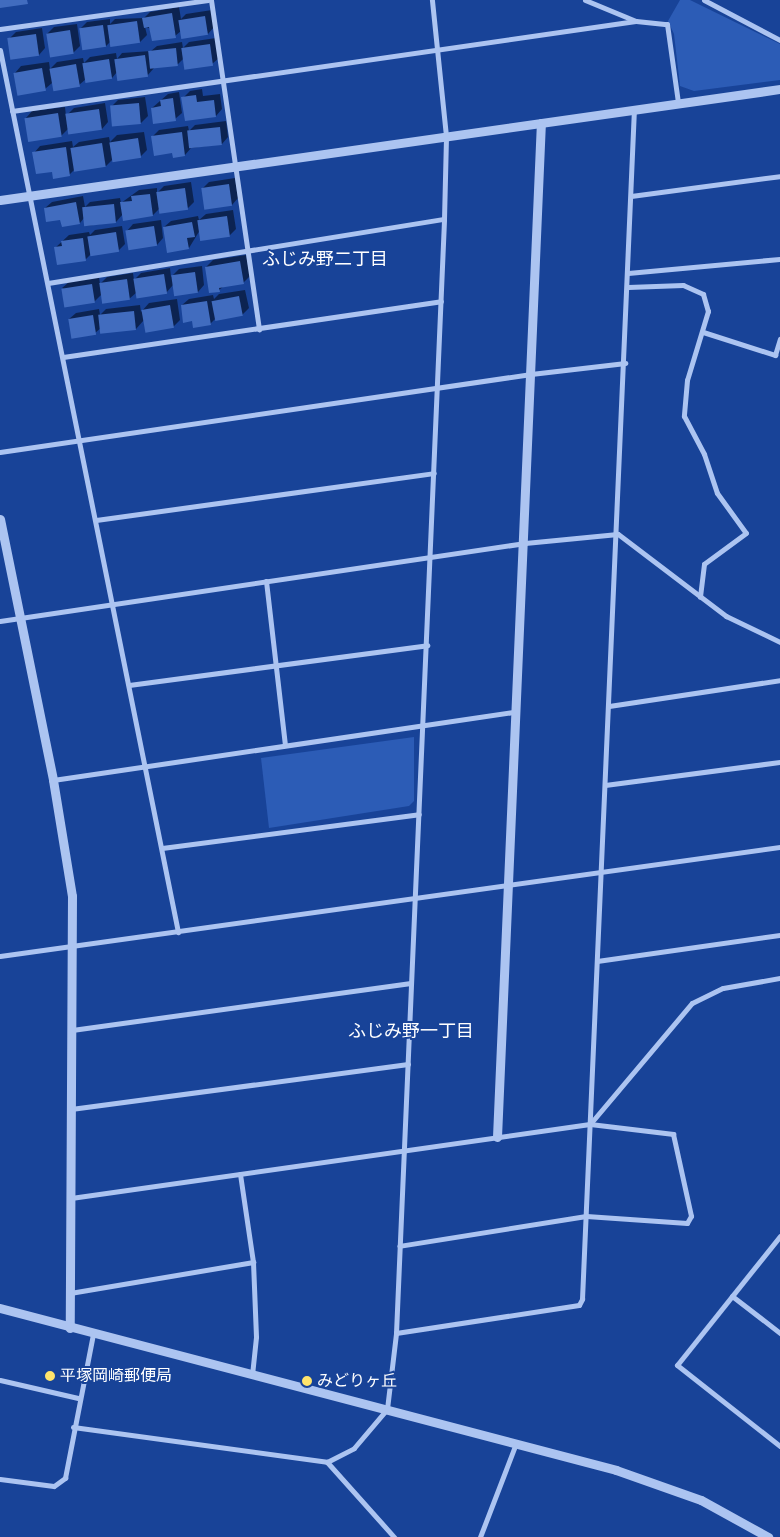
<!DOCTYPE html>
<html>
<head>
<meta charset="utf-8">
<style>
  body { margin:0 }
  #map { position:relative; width:780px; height:1537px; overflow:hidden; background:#184398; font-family:Arial,"Noto Sans JP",sans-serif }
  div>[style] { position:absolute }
  .green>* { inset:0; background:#2c5cb6 }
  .shadow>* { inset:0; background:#0007 }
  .building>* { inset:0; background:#416cbf; transform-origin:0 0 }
  .minor>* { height:5px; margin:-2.5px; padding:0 2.5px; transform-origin:2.5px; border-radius:2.5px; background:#acc4f1 }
  .tertiary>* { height:9px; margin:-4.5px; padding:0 4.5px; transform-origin:4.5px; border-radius:4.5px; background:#acc4f1 }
  .dots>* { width:14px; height:14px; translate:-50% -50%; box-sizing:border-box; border:2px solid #184398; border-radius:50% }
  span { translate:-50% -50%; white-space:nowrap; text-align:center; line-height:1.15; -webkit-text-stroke:4px #184398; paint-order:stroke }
  .poi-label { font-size:16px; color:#fff }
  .left { translate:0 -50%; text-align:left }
  .neighbourhood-label { font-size:18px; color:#fff }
</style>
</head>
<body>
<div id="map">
  <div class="green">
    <div style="clip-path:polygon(680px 0,690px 0,780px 44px,780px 80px,694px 91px,680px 86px,674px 34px,668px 21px)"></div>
    <div style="clip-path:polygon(414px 737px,414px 801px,409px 806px,269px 828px,261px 758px)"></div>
  </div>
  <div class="shadow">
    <div style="clip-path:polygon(179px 7px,181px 19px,186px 14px,212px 10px,214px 27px,208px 34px,181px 31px,175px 36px,145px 27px,147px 35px,140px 42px,111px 41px,106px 46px,80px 29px,87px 22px,110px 19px,110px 24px,115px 19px,144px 18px,150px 12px)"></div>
    <div style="clip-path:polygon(77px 24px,80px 46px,73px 53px,47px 34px,54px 27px)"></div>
    <div style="clip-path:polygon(42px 28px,45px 48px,39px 55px,9px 39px,16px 32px)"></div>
    <div style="clip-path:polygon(216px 38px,219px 58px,212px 64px,184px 58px,178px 64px,154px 68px,147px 76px,117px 72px,112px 78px,86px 79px,79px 85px,52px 83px,45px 89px,15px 73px,21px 66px,49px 62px,50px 69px,57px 62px,83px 58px,84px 63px,90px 57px,116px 53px,117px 59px,122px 53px,151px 51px,157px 46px,182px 42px,183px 48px,189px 42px)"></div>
    <div style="clip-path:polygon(202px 89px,203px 96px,220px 94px,222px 109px,216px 116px,183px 98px,190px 91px)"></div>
    <div style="clip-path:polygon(179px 92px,182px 113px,175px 119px,152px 108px,168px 94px)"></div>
    <div style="clip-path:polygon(145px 97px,148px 116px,141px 123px,111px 107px,118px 100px)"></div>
    <div style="clip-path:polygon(105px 103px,108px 122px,102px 129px,69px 128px,61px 136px,26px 118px,32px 111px,65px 107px,66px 116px,74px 108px)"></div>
    <div style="clip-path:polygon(226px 121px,228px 137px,222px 144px,191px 148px,185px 155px,173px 152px,152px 137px,159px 130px,188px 126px,189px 131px,195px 125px)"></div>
    <div style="clip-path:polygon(144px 132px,147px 150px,140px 157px,113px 159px,106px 166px,75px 169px,70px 174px,54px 177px,53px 170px,34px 153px,40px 146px,72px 141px,73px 147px,79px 142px,109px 137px,110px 142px,117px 135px)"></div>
    <div style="clip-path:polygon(235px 178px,238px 198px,232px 205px,202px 189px,209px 182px)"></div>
    <div style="clip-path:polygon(191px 182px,194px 202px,188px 208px,159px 209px,153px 215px,123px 214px,116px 222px,86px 226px,84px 218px,80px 223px,61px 218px,45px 208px,52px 202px,83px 196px,85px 207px,90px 202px,120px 198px,121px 203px,139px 190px,157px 188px,157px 193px,164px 186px)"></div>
    <div style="clip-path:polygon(233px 210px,236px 229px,229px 236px,200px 230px,189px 248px,164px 227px,171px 221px,198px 216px,199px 220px,206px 214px)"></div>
    <div style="clip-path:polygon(161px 220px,163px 238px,157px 245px,127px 231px,133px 224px)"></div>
    <div style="clip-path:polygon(122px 226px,125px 244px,118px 251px,91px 254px,86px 259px,55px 248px,69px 235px,89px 232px,90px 235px,95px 230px)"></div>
    <div style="clip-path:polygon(246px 255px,250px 276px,243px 283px,224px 286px,219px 290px,206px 267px,213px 260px)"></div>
    <div style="clip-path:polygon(202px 266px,204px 285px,198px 292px,173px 285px,166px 293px,136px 293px,129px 299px,102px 294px,94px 302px,62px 288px,69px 282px,99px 277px,100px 284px,107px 277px,133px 273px,134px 280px,141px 273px,170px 268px,171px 277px,179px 269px)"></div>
    <div style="clip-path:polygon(245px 290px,249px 308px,242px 315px,216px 318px,210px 324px,193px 320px,182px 305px,189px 299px,213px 295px,214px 299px,219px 294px)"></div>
    <div style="clip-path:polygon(177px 299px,180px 320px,173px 327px,144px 320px,136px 329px,101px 328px,95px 333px,69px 319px,76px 313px,99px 309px,100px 315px,106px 309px,140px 305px,141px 312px,149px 303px)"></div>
  </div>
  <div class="building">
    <div style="clip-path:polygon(0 0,27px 0,28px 4px,0 8px)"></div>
    <div style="clip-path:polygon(172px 13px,176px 38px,152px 41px,149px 27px,144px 28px,142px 18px)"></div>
    <div style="left:205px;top:16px;width:19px;height:27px;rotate:81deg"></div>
    <div style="left:137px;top:21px;width:22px;height:30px;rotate:82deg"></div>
    <div style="left:103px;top:25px;width:22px;height:24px;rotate:82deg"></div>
    <div style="left:70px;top:30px;width:24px;height:24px;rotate:81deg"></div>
    <div style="left:36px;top:34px;width:22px;height:29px;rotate:82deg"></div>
    <div style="left:210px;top:44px;width:22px;height:29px;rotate:82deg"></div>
    <div style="left:176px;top:48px;width:18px;height:28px;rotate:84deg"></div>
    <div style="left:145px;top:55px;width:22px;height:31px;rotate:82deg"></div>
    <div style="left:109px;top:59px;width:20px;height:27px;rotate:81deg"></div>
    <div style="left:76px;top:64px;width:23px;height:27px;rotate:80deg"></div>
    <div style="left:42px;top:68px;width:23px;height:29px;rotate:80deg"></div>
    <div style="clip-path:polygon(196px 95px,197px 102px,214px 100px,216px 117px,185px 121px,181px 97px)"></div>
    <div style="clip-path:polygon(173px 98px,176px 121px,153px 124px,151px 108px,161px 106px,160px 100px)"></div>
    <div style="left:139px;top:103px;width:21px;height:29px;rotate:85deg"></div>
    <div style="left:99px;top:109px;width:21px;height:34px;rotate:82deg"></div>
    <div style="left:58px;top:113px;width:24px;height:34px;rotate:81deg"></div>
    <div style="left:220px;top:127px;width:18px;height:33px;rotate:84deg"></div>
    <div style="clip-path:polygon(182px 132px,185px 156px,173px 158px,172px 153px,154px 156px,151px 136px)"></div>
    <div style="left:138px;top:138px;width:20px;height:29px;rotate:81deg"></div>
    <div style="left:102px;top:143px;width:24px;height:32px;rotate:81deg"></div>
    <div style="clip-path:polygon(66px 147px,70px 176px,53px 179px,52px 172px,36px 174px,32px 152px)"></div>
    <div style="left:229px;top:184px;width:22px;height:28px;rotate:82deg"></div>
    <div style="left:185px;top:188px;width:22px;height:29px;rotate:82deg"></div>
    <div style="clip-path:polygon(150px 194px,153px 216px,123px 221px,120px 202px,132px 201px,131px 196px)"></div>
    <div style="clip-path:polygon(76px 202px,80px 224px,62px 227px,60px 220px,46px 222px,44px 208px)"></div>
    <div style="left:114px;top:204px;width:19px;height:32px;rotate:84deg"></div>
    <div style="left:227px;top:216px;width:21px;height:30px;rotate:82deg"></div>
    <div style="clip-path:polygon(192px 222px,195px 237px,187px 238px,189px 249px,167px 253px,163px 227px)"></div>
    <div style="left:154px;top:226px;width:20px;height:29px;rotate:81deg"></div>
    <div style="left:116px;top:232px;width:20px;height:29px;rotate:81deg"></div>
    <div style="clip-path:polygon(83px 238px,86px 261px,57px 265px,54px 247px,62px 246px,61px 241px)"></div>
    <div style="clip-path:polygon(240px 261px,244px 284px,219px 288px,220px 292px,209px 293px,205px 267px)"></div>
    <div style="left:195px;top:272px;width:21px;height:24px;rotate:82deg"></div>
    <div style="left:164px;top:274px;width:20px;height:31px;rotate:81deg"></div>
    <div style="left:127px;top:279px;width:21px;height:28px;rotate:82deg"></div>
    <div style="left:92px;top:284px;width:19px;height:31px;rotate:81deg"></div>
    <div style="left:239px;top:296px;width:20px;height:28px;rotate:79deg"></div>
    <div style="clip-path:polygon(207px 301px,211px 325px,193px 328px,192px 321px,183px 323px,181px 305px)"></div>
    <div style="left:170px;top:305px;width:23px;height:29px;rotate:80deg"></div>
    <div style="left:134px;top:311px;width:19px;height:36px;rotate:84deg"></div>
    <div style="left:93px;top:315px;width:20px;height:25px;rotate:81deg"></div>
  </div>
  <div class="minor">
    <div style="left:211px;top:0;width:333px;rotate:81.7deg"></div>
    <div style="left:585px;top:0;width:55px;rotate:22.4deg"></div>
    <div style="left:636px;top:21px;width:31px;rotate:6deg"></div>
    <div style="left:667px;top:24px;width:79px;rotate:82deg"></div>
    <div style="left:704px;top:0;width:86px;rotate:27.8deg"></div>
    <div style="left:0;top:29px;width:210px;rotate:-7.9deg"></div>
    <div style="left:0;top:50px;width:900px;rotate:78.59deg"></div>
    <div style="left:12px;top:111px;width:630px;rotate:-8.21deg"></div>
    <div style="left:631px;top:196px;width:150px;rotate:-7.6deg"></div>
    <div style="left:628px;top:273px;width:153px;rotate:-5.3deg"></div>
    <div style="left:48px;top:283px;width:401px;rotate:-9.2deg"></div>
    <div style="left:628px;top:287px;width:55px;rotate:-2.1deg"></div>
    <div style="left:683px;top:285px;width:22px;rotate:24deg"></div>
    <div style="left:703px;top:294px;width:18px;rotate:74deg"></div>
    <div style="left:708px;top:311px;width:72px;rotate:106.9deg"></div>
    <div style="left:687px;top:380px;width:36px;rotate:95deg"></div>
    <div style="left:684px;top:416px;width:43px;rotate:62.2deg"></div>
    <div style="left:704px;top:454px;width:41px;rotate:71.6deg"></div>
    <div style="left:717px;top:493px;width:49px;rotate:54.1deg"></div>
    <div style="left:746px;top:533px;width:52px;rotate:143.6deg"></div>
    <div style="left:704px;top:564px;width:33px;rotate:97deg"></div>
    <div style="left:703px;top:332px;width:76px;rotate:17.7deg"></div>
    <div style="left:775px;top:355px;width:17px;rotate:-73deg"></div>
    <div style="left:63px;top:357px;width:382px;rotate:-8.4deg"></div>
    <div style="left:0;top:452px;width:537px;rotate:-8.36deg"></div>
    <div style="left:531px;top:374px;width:95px;rotate:-6.7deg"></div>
    <div style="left:96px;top:520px;width:341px;rotate:-7.9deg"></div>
    <div style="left:266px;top:581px;width:165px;rotate:83.4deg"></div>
    <div style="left:0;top:621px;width:531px;rotate:-8.45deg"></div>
    <div style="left:525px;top:543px;width:93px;rotate:-5.5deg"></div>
    <div style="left:618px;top:534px;width:136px;rotate:37.2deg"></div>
    <div style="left:726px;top:616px;width:60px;rotate:25.7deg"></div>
    <div style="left:129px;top:685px;width:301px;rotate:-7.6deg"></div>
    <div style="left:609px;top:706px;width:173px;rotate:-8.6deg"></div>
    <div style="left:53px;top:780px;width:468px;rotate:-8.4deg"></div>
    <div style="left:605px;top:785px;width:177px;rotate:-7.5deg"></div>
    <div style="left:162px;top:848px;width:259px;rotate:-7.5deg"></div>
    <div style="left:0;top:956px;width:788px;rotate:-7.96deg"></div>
    <div style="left:597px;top:961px;width:185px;rotate:-8.1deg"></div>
    <div style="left:72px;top:1030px;width:342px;rotate:-7.9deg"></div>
    <div style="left:71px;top:1109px;width:340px;rotate:-7.6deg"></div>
    <div style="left:590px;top:1124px;width:158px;rotate:-49.9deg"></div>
    <div style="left:692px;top:1003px;width:34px;rotate:-26deg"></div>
    <div style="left:723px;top:988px;width:58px;rotate:-10deg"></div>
    <div style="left:240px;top:1174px;width:89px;rotate:81.6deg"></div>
    <div style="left:253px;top:1262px;width:75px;rotate:87.7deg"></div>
    <div style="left:256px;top:1337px;width:37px;rotate:96deg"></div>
    <div style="left:71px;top:1198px;width:524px;rotate:-8.11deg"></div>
    <div style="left:590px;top:1124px;width:84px;rotate:6.9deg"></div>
    <div style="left:673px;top:1134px;width:84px;rotate:77.6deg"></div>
    <div style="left:691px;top:1216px;width:8px;rotate:120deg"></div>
    <div style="left:687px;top:1223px;width:101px;rotate:-176deg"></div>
    <div style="left:586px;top:1216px;width:189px;rotate:170.9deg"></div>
    <div style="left:780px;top:1236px;width:165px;rotate:128.6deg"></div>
    <div style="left:677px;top:1365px;width:131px;rotate:38.2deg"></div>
    <div style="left:70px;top:1293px;width:186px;rotate:-9.6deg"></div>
    <div style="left:732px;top:1296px;width:61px;rotate:37.6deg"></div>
    <div style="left:396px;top:1333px;width:185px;rotate:-8.7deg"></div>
    <div style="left:579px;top:1305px;width:7px;rotate:-63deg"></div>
    <div style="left:582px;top:1299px;width:1190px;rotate:-87.5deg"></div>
    <div style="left:0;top:1380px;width:80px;rotate:13deg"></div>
    <div style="left:73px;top:1427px;width:256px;rotate:7.8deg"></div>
    <div style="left:327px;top:1462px;width:30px;rotate:-27deg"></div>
    <div style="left:354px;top:1448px;width:51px;rotate:-49.8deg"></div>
    <div style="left:387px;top:1409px;width:77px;rotate:-83.2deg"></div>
    <div style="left:396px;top:1333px;width:1115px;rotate:-87.53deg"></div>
    <div style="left:444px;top:219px;width:83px;rotate:-88.6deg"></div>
    <div style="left:446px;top:136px;width:137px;rotate:-95.9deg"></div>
    <div style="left:327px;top:1462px;width:101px;rotate:48.2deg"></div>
    <div style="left:0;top:1479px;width:54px;rotate:7.4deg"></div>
    <div style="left:54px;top:1486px;width:14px;rotate:-36deg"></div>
    <div style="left:65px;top:1478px;width:147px;rotate:-79deg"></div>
    <div style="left:480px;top:1537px;width:101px;rotate:-69deg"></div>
  </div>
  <div class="tertiary">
    <div style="left:0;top:200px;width:788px;rotate:-8.1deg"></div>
    <div style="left:0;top:519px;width:266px;rotate:78.5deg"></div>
    <div style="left:53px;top:780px;width:118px;rotate:80.7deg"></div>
    <div style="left:72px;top:896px;width:432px;rotate:90.3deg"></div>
    <div style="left:497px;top:1137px;width:1015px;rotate:-87.52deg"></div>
    <div style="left:0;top:1308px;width:637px;rotate:14.73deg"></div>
    <div style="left:616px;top:1470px;width:90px;rotate:19.4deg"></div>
    <div style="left:701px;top:1500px;width:77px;rotate:28.9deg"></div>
  </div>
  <div class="dots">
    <div style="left:50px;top:1376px;background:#ffe46c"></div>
    <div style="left:307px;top:1381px;background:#ffe46c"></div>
  </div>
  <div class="poi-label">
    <span class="left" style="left:60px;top:1376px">平塚岡崎郵便局</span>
    <span class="left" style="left:317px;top:1381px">みどりヶ丘</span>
  </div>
  <div class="neighbourhood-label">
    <span style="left:325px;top:259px">ふじみ野二丁目</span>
    <span style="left:411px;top:1031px">ふじみ野一丁目</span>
  </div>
</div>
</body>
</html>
